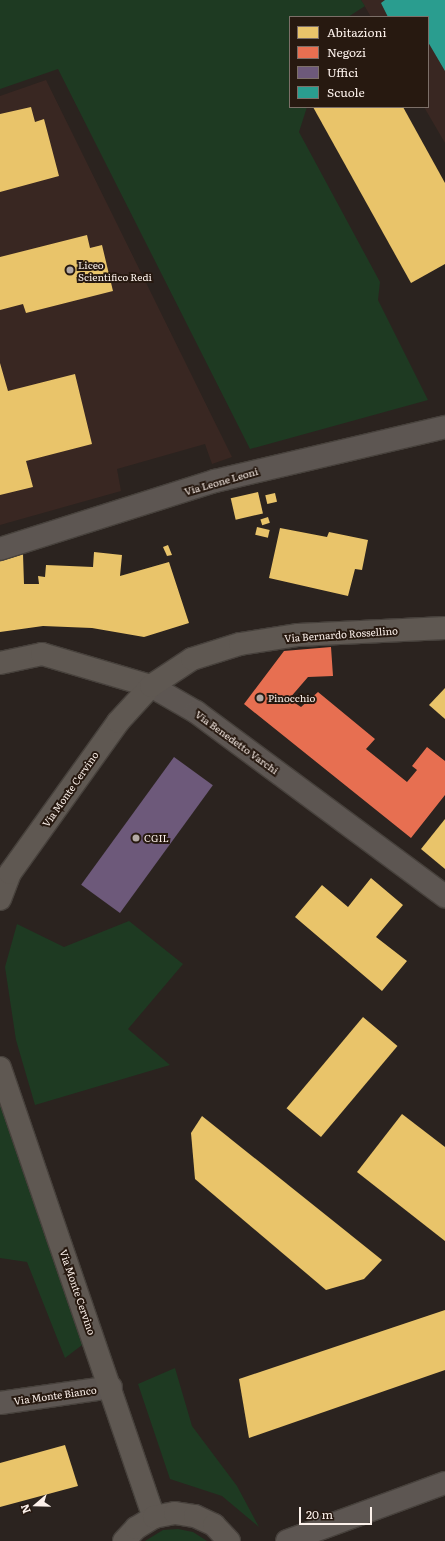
<!DOCTYPE html>
<html>
<head>
<meta charset="utf-8">
<style>
  body { margin:0 }
  #map { position:relative; width:445px; height:1541px; overflow:hidden; background:#2b231f; font-family:Literata,serif }
  div>[style] { position:absolute }
  .education>* { inset:0; background:#392722 }
  .green>* { inset:0; background:#1e3a22 }
  .homes>* { inset:0; background:#e9c46a; transform-origin:0 0 }
  .shops>* { inset:0; background:#e76f51 }
  .offices>* { inset:0; background:#6d597a; transform-origin:0 0 }
  .schools>* { inset:0; background:#2a9d8f }
  .roads { filter:drop-shadow(1px 0 #47413c) drop-shadow(-1px 0 #47413c) drop-shadow(0 1px #47413c) drop-shadow(0 -1px #47413c) }
  .street>* { height:22px; margin:-11px; padding:0 11px; transform-origin:11px; border-radius:11px; background:#5d5652 }
  .secondary>* { height:22px; margin:-11px; padding:0 11px; transform-origin:11px; border-radius:11px; background:#5f5852 }
  .dots>* { width:11px; height:11px; translate:-50% -50%; box-sizing:border-box; border:2px solid #271910; border-radius:50% }
  span { translate:-50% -50%; white-space:nowrap; text-align:center; line-height:1.15; -webkit-text-stroke:4px #271910; paint-order:stroke }
  .poi-label { font-size:10px; color:#fcf1eb }
  .left { translate:0 -50%; text-align:left }
  .street-label { font-size:10px; color:#fcf1eb }
  .legend { position:absolute; left:289px; top:16px; width:140px; height:92px; box-sizing:border-box; background:#271910; border:1px solid #7c6f68; margin:0; padding:5px 7px; list-style:none; font-size:12px; color:#fcf1eb }
  .legend li { display:flex; align-items:center; gap:8px; height:20px }
  .legend b { width:20px; border:1px solid #7c6f68 }
  .north { position:absolute; left:16px; top:1485px; width:40px; height:40px; -webkit-text-stroke:3px #271910; paint-order:stroke; rotate:250deg; font-size:11px; font-weight:700; line-height:16px; text-align:center; color:#fcf1eb }
  .north::after { content:''; display:block; margin:auto; width:14px; height:18px; background:#fcf1eb; clip-path:polygon(50% 0,100% 100%,50% 72%,0 100%) }
  .scale { position:absolute; left:299px; top:1507px; width:73px; height:18px; box-sizing:border-box; border:2px solid #fcf1eb; border-top:0; padding-left:5px; font-size:12px; line-height:14px; white-space:nowrap; color:#fcf1eb; -webkit-text-stroke:3px #271910; paint-order:stroke }
</style>
</head>
<body>
<div id="map">
  <div class="education">
    <div style="clip-path:polygon(361px 0,445px 0,445px 143px,424px 107px,428px 107px,428px 17px,371px 17px)"></div>
    <div style="clip-path:polygon(46px 80px,232px 457px,212px 464px,205px 444px,117px 469px,121px 491px,0 525px,0 96px)"></div>
  </div>
  <div class="green">
    <div style="clip-path:polygon(0 0,361px 0,365px 6px,348px 17px,290px 17px,290px 107px,307px 107px,299px 132px,380px 282px,378px 300px,428px 400px,250px 449px,58px 69px,0 89px)"></div>
    <div style="clip-path:polygon(129px 921px,183px 964px,128px 1029px,170px 1065px,35px 1105px,16px 1040px,5px 967px,17px 924px,64px 947px)"></div>
    <div style="clip-path:polygon(0 1102px,86px 1342px,65px 1358px,27px 1262px,0 1258px)"></div>
    <div style="clip-path:polygon(175px 1368px,192px 1426px,237px 1486px,259px 1527px,222px 1496px,170px 1479px,138px 1384px)"></div>
    <div style="clip-path:polygon(178px 1529px,193px 1532px,207px 1541px,145px 1541px,163px 1530px)"></div>
  </div>
  <div class="homes">
    <div style="clip-path:polygon(31px 107px,35px 122px,44px 119px,59px 176px,0 192px,0 114px)"></div>
    <div style="clip-path:polygon(313px 107px,403px 107px,445px 183px,445px 264px,411px 283px)"></div>
    <div style="clip-path:polygon(87px 235px,90px 248px,102px 245px,113px 291px,26px 313px,23px 304px,0 310px,0 257px)"></div>
    <div style="clip-path:polygon(0 363px,8px 391px,75px 374px,92px 444px,26px 461px,33px 487px,0 495px)"></div>
    <div style="left:258px;top:492px;width:22px;height:28px;rotate:77deg"></div>
    <div style="left:275px;top:493px;width:9px;height:10px;rotate:77deg"></div>
    <div style="left:268px;top:517px;width:6px;height:8px;rotate:72deg"></div>
    <div style="left:257px;top:527px;width:13px;height:8px;rotate:13deg"></div>
    <div style="clip-path:polygon(280px 528px,327px 537px,329px 532px,368px 540px,362px 570px,355px 569px,348px 596px,269px 578px)"></div>
    <div style="clip-path:polygon(168px 545px,172px 555px,167px 556px,163px 547px)"></div>
    <div style="clip-path:polygon(94px 552px,122px 555px,120px 576px,169px 562px,189px 623px,144px 637px,92px 628px,43px 626px,0 632px,0 560px,23px 554px,24px 584px,39px 584px,38px 576px,45px 577px,46px 565px,93px 567px)"></div>
    <div style="clip-path:polygon(445px 688px,445px 719px,429px 705px)"></div>
    <div style="clip-path:polygon(445px 819px,445px 869px,421px 849px)"></div>
    <div style="clip-path:polygon(371px 878px,403px 905px,376px 937px,407px 961px,382px 991px,295px 917px,322px 885px,348px 907px)"></div>
    <div style="left:363px;top:1017px;width:45px;height:119px;rotate:40deg"></div>
    <div style="clip-path:polygon(402px 1114px,445px 1147px,445px 1241px,357px 1172px)"></div>
    <div style="clip-path:polygon(202px 1116px,382px 1260px,364px 1279px,326px 1290px,195px 1179px,191px 1133px)"></div>
    <div style="clip-path:polygon(445px 1310px,445px 1370px,249px 1438px,239px 1379px)"></div>
    <div style="clip-path:polygon(65px 1445px,78px 1486px,0 1507px,0 1463px)"></div>
  </div>
  <div class="shops">
    <div style="clip-path:polygon(331px 647px,333px 676px,308px 677px,289px 699px,301px 707px,318px 692px,375px 739px,366px 749px,407px 782px,417px 770px,412px 766px,427px 747px,445px 761px,445px 795px,411px 838px,244px 704px,284px 651px)"></div>
  </div>
  <div class="offices">
    <div style="left:174px;top:757px;width:48px;height:158px;rotate:36deg"></div>
  </div>
  <div class="schools">
    <div style="clip-path:polygon(385px 0,445px 0,445px 71px,428px 42px,428px 17px,388px 17px,381px 3px)"></div>
  </div>
  <div class="roads">
    <div class="street">
      <div style="left:0;top:549px;width:225px;rotate:-17.6deg"></div>
      <div style="left:215px;top:481px;width:236px;rotate:-13.2deg"></div>
      <div style="left:151px;top:686px;width:52px;rotate:30deg"></div>
      <div style="left:196px;top:712px;width:310px;rotate:36.5deg"></div>
      <div style="left:0;top:1403px;width:112px;rotate:-8.2deg"></div>
      <div style="left:287px;top:1541px;width:168px;rotate:-20.2deg"></div>
    </div>
    <div class="secondary">
      <div style="left:0;top:663px;width:43px;rotate:-12.1deg"></div>
      <div style="left:42px;top:654px;width:114px;rotate:16.4deg"></div>
      <div style="left:0;top:899px;width:28px;rotate:-69deg"></div>
      <div style="left:10px;top:873px;width:186px;rotate:-54.4deg"></div>
      <div style="left:118px;top:722px;width:49px;rotate:-47.5deg"></div>
      <div style="left:151px;top:686px;width:49px;rotate:-33.4deg"></div>
      <div style="left:192px;top:659px;width:50px;rotate:-17.4deg"></div>
      <div style="left:240px;top:644px;width:59px;rotate:-8.8deg"></div>
      <div style="left:298px;top:635px;width:147px;rotate:-2.7deg"></div>
      <div style="left:0;top:1068px;width:475px;rotate:71.1deg"></div>
      <div style="left:124px;top:1541px;width:18px;rotate:-47deg"></div>
      <div style="left:136px;top:1528px;width:21px;rotate:-31deg"></div>
      <div style="left:154px;top:1517px;width:21px;rotate:-11deg"></div>
      <div style="left:175px;top:1513px;width:20px;rotate:9deg"></div>
      <div style="left:195px;top:1516px;width:21px;rotate:25deg"></div>
      <div style="left:214px;top:1525px;width:22px;rotate:47deg"></div>
    </div>
  </div>
  <div class="dots">
    <div style="left:70px;top:270px;background:#b3a9a4"></div>
    <div style="left:260px;top:698px;background:#b3a9a4"></div>
    <div style="left:136px;top:838px;background:#b3a9a4"></div>
  </div>
  <div class="poi-label">
    <span class="left" style="left:78px;top:270px">Liceo<br>Scientifico Redi</span>
    <span class="left" style="left:268px;top:698px">Pinocchio</span>
    <span class="left" style="left:144px;top:838px">CGIL</span>
  </div>
  <div class="street-label">
    <span style="left:221px;top:481px;rotate:-16deg">Via Leone Leoni</span>
    <span style="left:341px;top:634px;rotate:-4deg">Via Bernardo Rossellino</span>
    <span style="left:237px;top:742px;rotate:36deg">Via Benedetto Varchi</span>
    <span style="left:70px;top:789px;rotate:-55deg">Via Monte Cervino</span>
    <span style="left:78px;top:1292px;rotate:71deg">Via Monte Cervino</span>
    <span style="left:55px;top:1395px;rotate:-8deg">Via Monte Bianco</span>
  </div>
  <ul class="legend">
  <li><b style="height:11px;background:#e9c46a"></b>Abitazioni</li>
  <li><b style="height:11px;background:#e76f51"></b>Negozi</li>
  <li><b style="height:11px;background:#6d597a"></b>Uffici</li>
  <li><b style="height:11px;background:#2a9d8f"></b>Scuole</li>
  </ul>
  <div class="north">N</div>
  <div class="scale">20 m</div>
</div>
</body>
</html>
